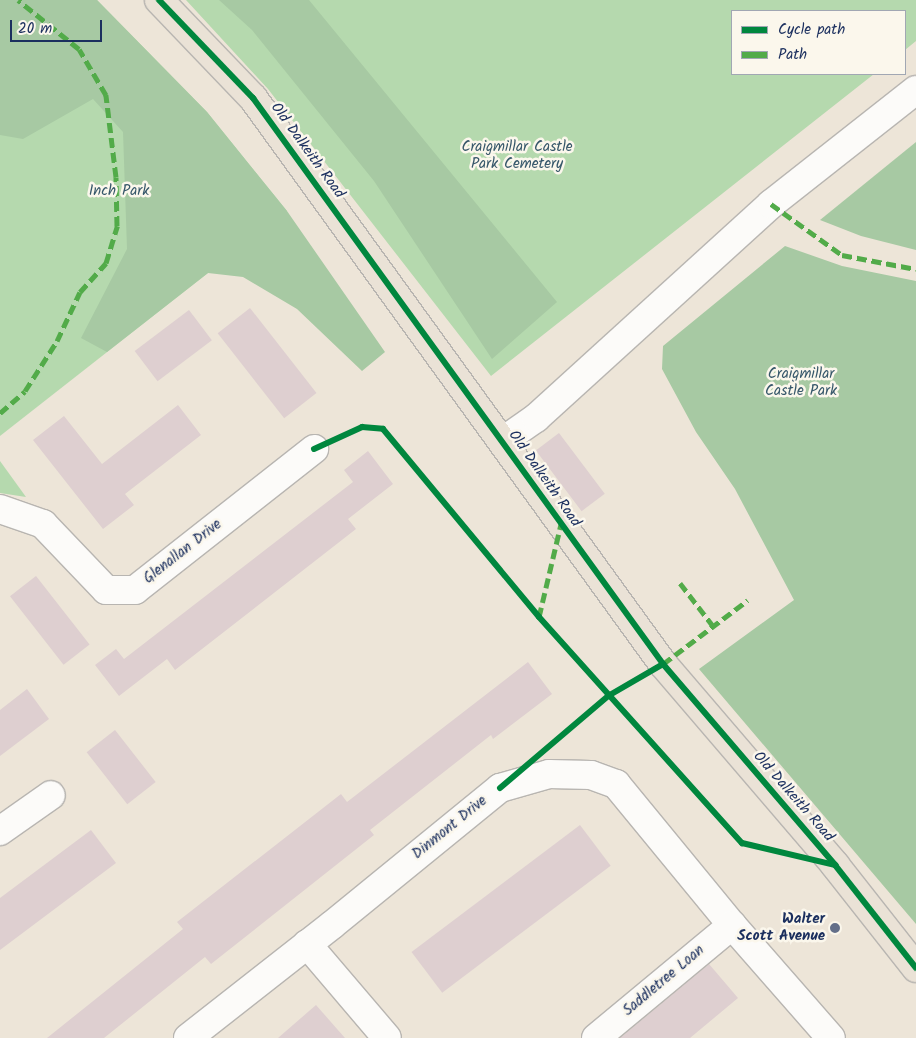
<!DOCTYPE html>
<html>
<head>
<meta charset="utf-8">
<style>
  body { margin:0 }
  #map { position:relative; width:916px; height:1038px; overflow:hidden; background:#ede5d8; font-family:Kalam,sans-serif }
  div>[style] { position:absolute }
  .green>* { inset:0; background:#b5d9ae }
  .forest>* { inset:0; background:#a7c9a3 }
  .building>* { inset:0; background:#decfd0; transform-origin:0 0 }
  .roads { filter:drop-shadow(1px 0 #b8b5b1) drop-shadow(-1px 0 #b8b5b1) drop-shadow(0 1px #b8b5b1) drop-shadow(0 -1px #b8b5b1) }
  .minor>* { height:28px; margin:-14px; padding:0 14px; transform-origin:14px; border-radius:14px; background:#fcfbf9 }
  .major>* { height:28px; margin:-14px; padding:0 14px; transform-origin:14px; border-radius:14px; background:#eae2d6 }
  .quiet>* { height:5px; margin-top:-2.5px; transform-origin:0; background:repeating-linear-gradient(90deg,#52ab49 0 10px,transparent 0 15px) }
  .cycleway>* { height:6px; margin:-3px; padding:0 3px; transform-origin:3px; border-radius:3px; background:#00873e }
  .dots>* { width:14px; height:14px; translate:-50% -50%; box-sizing:border-box; border:2px solid #fbf7ec; border-radius:50% }
  span { translate:-50% -50%; white-space:nowrap; text-align:center; line-height:1.15; -webkit-text-stroke:5px #fbf7ec; paint-order:stroke }
  .park-label { font-size:15px; color:#36576a }
  .street-label { font-size:15px; color:#1b2f5e }
  .poi-label { font-size:15px; color:#1b2f5e; font-weight:700 }
  .right { translate:-100% -50%; text-align:right }
  .legend { position:absolute; left:731px; top:10px; width:175px; height:65px; box-sizing:border-box; background:#fbf7ec; border:1px solid #a1a7b3; margin:0; padding:6px 9px; list-style:none; font-size:15px; color:#1b2f5e }
  .legend li { display:flex; align-items:center; gap:10px; height:25px }
  .legend b { width:25px; border:1px solid #a1a7b3 }
  .scale { position:absolute; left:10px; top:20px; width:92px; height:22px; box-sizing:border-box; border:2px solid #1b2f5e; border-top:0; padding-left:6px; font-size:15px; line-height:18px; white-space:nowrap; color:#1b2f5e; -webkit-text-stroke:4px #fbf7ec; paint-order:stroke }
</style>
</head>
<body>
<div id="map">
  <div class="green">
    <div style="clip-path:polygon(0 0,97px 0,207px 112px,287px 211px,0 436px)"></div>
    <div style="clip-path:polygon(186px 0,916px 0,916px 41px,905px 50px,905px 11px,732px 11px,732px 74px,874px 74px,491px 376px,268px 89px)"></div>
    <div style="clip-path:polygon(0 461px,26px 497px,0 493px)"></div>
  </div>
  <div class="forest">
    <div style="clip-path:polygon(0 0,97px 0,207px 112px,287px 211px,385px 352px,362px 371px,297px 309px,243px 277px,208px 273px,107px 352px,81px 338px,127px 249px,123px 132px,93px 99px,23px 139px,0 135px)"></div>
    <div style="clip-path:polygon(219px 0,309px 0,557px 302px,492px 359px,374px 181px,252px 30px)"></div>
    <div style="clip-path:polygon(916px 142px,916px 250px,861px 236px,820px 220px)"></div>
    <div style="clip-path:polygon(785px 246px,842px 266px,916px 281px,916px 924px,699px 669px,794px 600px,735px 489px,696px 432px,662px 369px,663px 346px)"></div>
  </div>
  <div class="building">
    <div style="left:250px;top:308px;width:108px;height:41px;rotate:52deg"></div>
    <div style="left:189px;top:310px;width:38px;height:68px;rotate:53deg"></div>
    <div style="clip-path:polygon(178px 405px,201px 435px,125px 494px,134px 505px,103px 529px,33px 440px,64px 416px,102px 464px)"></div>
    <div style="left:559px;top:433px;width:76px;height:29px;rotate:53deg"></div>
    <div style="clip-path:polygon(368px 451px,393px 484px,348px 519px,356px 529px,175px 670px,167px 659px,119px 696px,95px 665px,116px 649px,124px 659px,353px 482px,344px 470px)"></div>
    <div style="left:36px;top:576px;width:87px;height:33px;rotate:52deg"></div>
    <div style="clip-path:polygon(528px 662px,552px 694px,493px 739px,491px 735px,370px 830px,374px 835px,211px 964px,205px 957px,104px 1038px,47px 1038px,183px 929px,177px 922px,341px 794px,347px 802px)"></div>
    <div style="clip-path:polygon(27px 689px,49px 719px,0 756px,0 710px)"></div>
    <div style="left:115px;top:730px;width:66px;height:36px;rotate:52deg"></div>
    <div style="left:580px;top:825px;width:51px;height:211px;rotate:53deg"></div>
    <div style="clip-path:polygon(91px 830px,116px 863px,0 950px,0 898px)"></div>
    <div style="clip-path:polygon(709px 964px,738px 998px,690px 1038px,620px 1038px)"></div>
    <div style="clip-path:polygon(316px 1005px,345px 1038px,278px 1038px)"></div>
  </div>
  <div class="roads">
    <div class="minor">
      <div style="left:503px;top:441px;width:40px;rotate:-34.9deg"></div>
      <div style="left:536px;top:418px;width:318px;rotate:-42.3deg"></div>
      <div style="left:771px;top:204px;width:184px;rotate:-38.2deg"></div>
      <div style="left:0;top:509px;width:46px;rotate:19.2deg"></div>
      <div style="left:43px;top:524px;width:91px;rotate:46.3deg"></div>
      <div style="left:106px;top:590px;width:29px"></div>
      <div style="left:135px;top:590px;width:228px;rotate:-38.2deg"></div>
      <div style="left:0;top:831px;width:62px;rotate:-35.2deg"></div>
      <div style="left:307px;top:944px;width:123px;rotate:49.6deg"></div>
      <div style="left:188px;top:1038px;width:183px;rotate:-38.1deg"></div>
      <div style="left:332px;top:925px;width:217px;rotate:-39.2deg"></div>
      <div style="left:500px;top:788px;width:51px;rotate:-15.9deg"></div>
      <div style="left:549px;top:774px;width:42px;rotate:1.4deg"></div>
      <div style="left:591px;top:775px;width:27px;rotate:20deg"></div>
      <div style="left:616px;top:784px;width:183px;rotate:50.6deg"></div>
      <div style="left:732px;top:925px;width:150px;rotate:48.8deg"></div>
      <div style="left:596px;top:1038px;width:177px;rotate:-39.7deg"></div>
    </div>
    <div class="major">
      <div style="left:159px;top:0;width:136px;rotate:46.2deg"></div>
      <div style="left:253px;top:98px;width:699px;rotate:54.08deg"></div>
      <div style="left:663px;top:664px;width:265px;rotate:49.4deg"></div>
      <div style="left:835px;top:865px;width:131px;rotate:51.8deg"></div>
    </div>
  </div>
  <div class="quiet">
    <div style="left:771px;top:204px;width:87px;rotate:35.7deg"></div>
    <div style="left:842px;top:255px;width:75px;rotate:10.7deg"></div>
    <div style="left:0;top:413px;width:33px;rotate:-41deg"></div>
    <div style="left:25px;top:391px;width:59px;rotate:-57.4deg"></div>
    <div style="left:57px;top:341px;width:54px;rotate:-64.9deg"></div>
    <div style="left:80px;top:292px;width:39px;rotate:-48deg"></div>
    <div style="left:106px;top:263px;width:39px;rotate:-73deg"></div>
    <div style="left:117px;top:226px;width:49px;rotate:-91.2deg"></div>
    <div style="left:116px;top:177px;width:83px;rotate:-97deg"></div>
    <div style="left:106px;top:95px;width:53px;rotate:-120.4deg"></div>
    <div style="left:79px;top:49px;width:78px;rotate:-141.2deg"></div>
    <div style="left:680px;top:583px;width:54px;rotate:52.5deg"></div>
    <div style="left:539px;top:617px;width:96px;rotate:-76.7deg"></div>
    <div style="left:663px;top:664px;width:106px;rotate:-37deg"></div>
  </div>
  <div class="cycleway">
    <div style="left:159px;top:0;width:136px;rotate:46.2deg"></div>
    <div style="left:253px;top:98px;width:699px;rotate:54.08deg"></div>
    <div style="left:663px;top:664px;width:265px;rotate:49.4deg"></div>
    <div style="left:835px;top:865px;width:131px;rotate:51.8deg"></div>
    <div style="left:314px;top:449px;width:53px;rotate:-24.6deg"></div>
    <div style="left:362px;top:427px;width:21px;rotate:5deg"></div>
    <div style="left:383px;top:429px;width:244px;rotate:50.3deg"></div>
    <div style="left:539px;top:617px;width:304px;rotate:48.1deg"></div>
    <div style="left:742px;top:843px;width:96px;rotate:13.3deg"></div>
    <div style="left:500px;top:788px;width:142px;rotate:-40.4deg"></div>
    <div style="left:608px;top:696px;width:64px;rotate:-30.2deg"></div>
  </div>
  <div class="dots">
    <div style="left:835px;top:928px;background:#646f89"></div>
  </div>
  <div class="park-label">
    <span style="left:517px;top:156px">Craigmillar Castle<br>Park Cemetery</span>
    <span style="left:119px;top:192px">Inch Park</span>
    <span style="left:801px;top:383px">Craigmillar<br>Castle Park</span>
  </div>
  <div class="street-label">
    <span style="left:307px;top:151px;rotate:54deg">Old Dalkeith Road</span>
    <span style="left:544px;top:479px;rotate:55deg">Old Dalkeith Road</span>
    <span style="left:183px;top:552px;rotate:-38deg">Glenallan Drive</span>
    <span style="left:793px;top:797px;rotate:49deg">Old Dalkeith Road</span>
    <span style="left:450px;top:828px;rotate:-39deg">Dinmont Drive</span>
    <span style="left:664px;top:981px;rotate:-40deg">Saddletree Loan</span>
  </div>
  <div class="poi-label">
    <span class="right" style="left:825px;top:928px">Walter<br>Scott Avenue</span>
  </div>
  <ul class="legend">
  <li><b style="height:6px;background:#00873e"></b>Cycle path</li>
  <li><b style="height:6px;background:#52ab49"></b>Path</li>
  </ul>
  <div class="scale">20 m</div>
</div>
</body>
</html>
